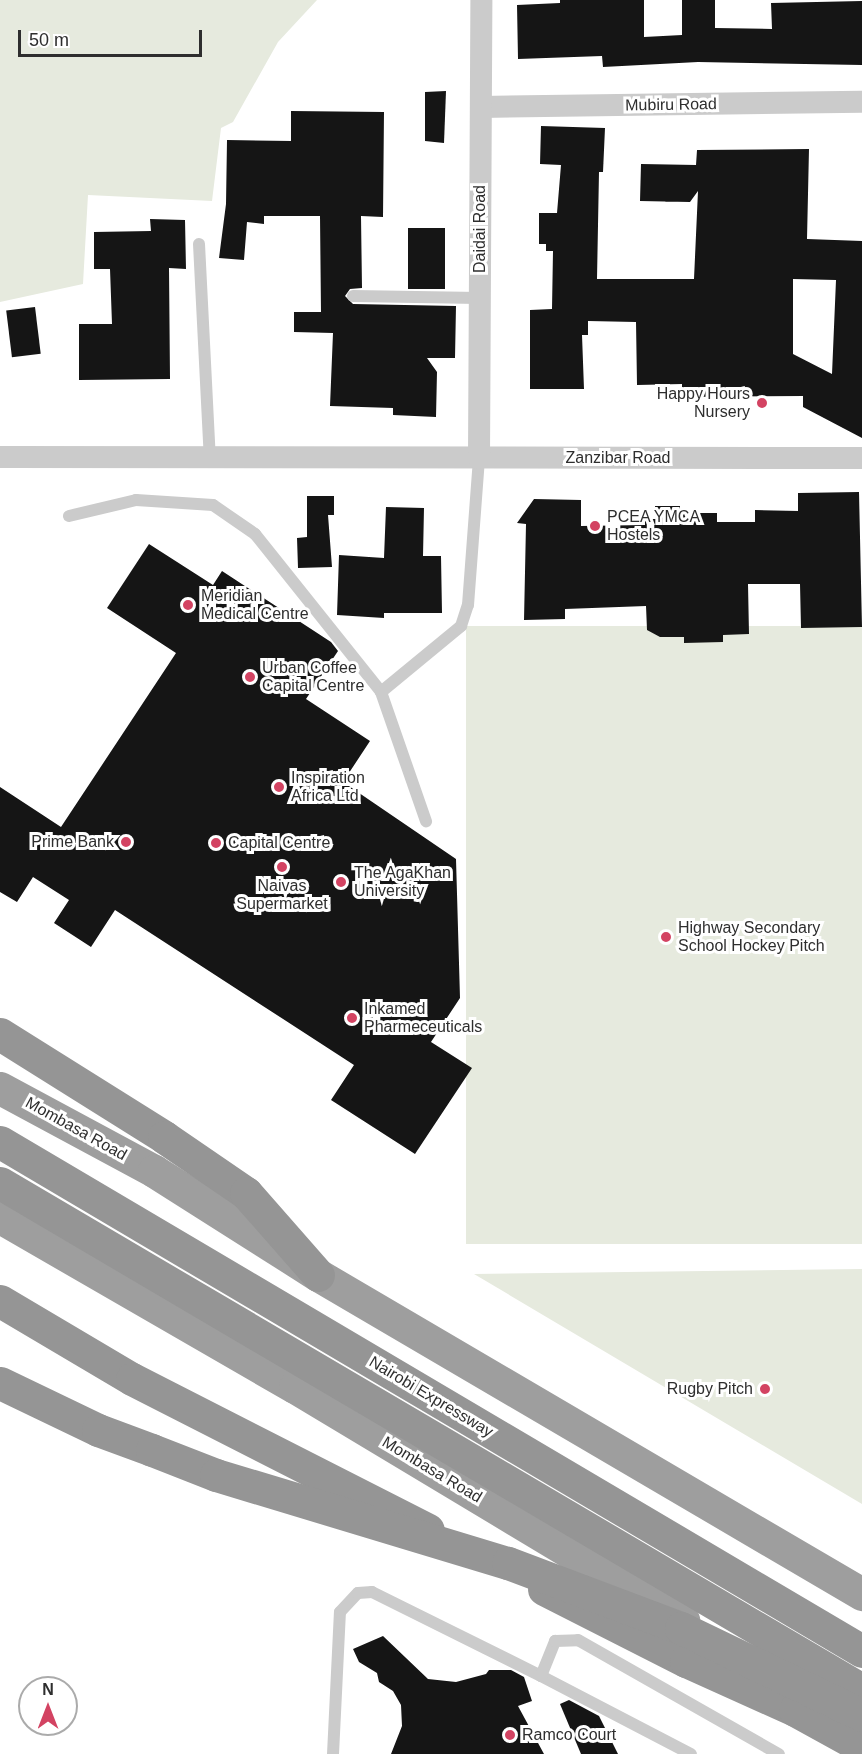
<!DOCTYPE html>
<html>
<head>
<meta charset="utf-8">
<style>
  body { margin:0 }
  #map { position:relative; width:862px; height:1754px; overflow:hidden; background:#fff; font-family:Helvetica,sans-serif }
  div>[style] { position:absolute }
  .green>* { inset:0; background:#e6eade; transform-origin:0 0 }
  .building>* { inset:0; background:#151515; transform-origin:0 0 }
  .service>* { height:12px; margin:-6px; padding:0 6px; transform-origin:6px; border-radius:6px; background:#cbcbcb }
  .minor>* { height:22px; margin:-11px; padding:0 11px; transform-origin:11px; border-radius:11px; background:#cbcbcb }
  .trunk>* { height:33px; margin:-16.5px; padding:0 16.5px; transform-origin:16.5px; border-radius:16.5px; background:#9e9e9e }
  .motorway>* { height:33px; margin:-16.5px; padding:0 16.5px; transform-origin:16.5px; border-radius:16.5px; background:#959595 }
  .motorway-bridge>* { height:33px; margin:-16.5px; padding:0 16.5px; transform-origin:16.5px; border-radius:16.5px; background:#959595 }
  .dots>* { width:16px; height:16px; translate:-50% -50%; box-sizing:border-box; border:3px solid #fff; border-radius:50% }
  span { translate:-50% -50%; white-space:nowrap; text-align:center; line-height:1.15; -webkit-text-stroke:6px #fff; paint-order:stroke }
  .street-label { font-size:16px; color:#2e2e2e }
  .poi-label { font-size:16px; color:#2e2e2e }
  .right { translate:-100% -50%; text-align:right }
  .left { translate:0 -50%; text-align:left }
  .north { position:absolute; left:18px; top:1676px; width:60px; height:60px; box-sizing:border-box; background:#fff; border:2px solid #ababab; border-radius:50%; rotate:0deg; font-size:16px; font-weight:700; line-height:24px; text-align:center; color:#2e2e2e }
  .north::after { content:''; display:block; margin:auto; width:21px; height:27px; background:#d34362; clip-path:polygon(50% 0,100% 100%,50% 72%,0 100%) }
  .scale { position:absolute; left:18px; top:30px; width:184px; height:27px; box-sizing:border-box; border:3px solid #2e2e2e; border-top:0; padding-left:8px; font-size:18px; line-height:21px; white-space:nowrap; color:#2e2e2e; -webkit-text-stroke:4px #fff; paint-order:stroke }
</style>
</head>
<body>
<div id="map">
  <div class="green">
    <div style="clip-path:polygon(0 0,317px 0,278px 42px,233px 122px,221px 128px,212px 201px,88px 195px,83px 284px,0 302px)"></div>
    <div style="left:862px;top:626px;width:618px;height:396px;rotate:90deg"></div>
    <div style="clip-path:polygon(862px 1269px,862px 1504px,474px 1274px)"></div>
  </div>
  <div class="building">
    <div style="clip-path:polygon(560px 0,644px 0,644px 37px,682px 35px,682px 0,715px 0,715px 28px,772px 29px,771px 3px,862px 1px,862px 65px,698px 62px,603px 67px,602px 56px,518px 59px,517px 5px,560px 3px)"></div>
    <div style="clip-path:polygon(446px 91px,444px 143px,425px 141px,425px 92px)"></div>
    <div style="clip-path:polygon(291px 111px,384px 112px,383px 217px,361px 216px,362px 288px,350px 289px,345px 296px,353px 304px,456px 306px,455px 358px,427px 358px,437px 372px,436px 417px,393px 415px,393px 408px,330px 406px,333px 333px,294px 332px,294px 312px,321px 312px,320px 216px,264px 216px,264px 224px,247px 222px,244px 260px,219px 258px,226px 204px,227px 140px,291px 141px)"></div>
    <div style="clip-path:polygon(evenodd,541px 126px,605px 128px,603px 172px,599px 172px,597px 279px,694px 279px,698px 191px,690px 202px,640px 201px,641px 164px,696px 165px,697px 150px,809px 149px,807px 239px,862px 241px,862px 438px,803px 407px,803px 396px,682px 397px,682px 384px,637px 385px,636px 322px,588px 321px,588px 335px,582px 335px,584px 389px,530px 389px,530px 310px,552px 309px,553px 251px,546px 251px,546px 244px,539px 244px,539px 213px,557px 213px,561px 165px,540px 164px,541px 126px,793px 279px,836px 280px,832px 374px,793px 354px,793px 279px)"></div>
    <div style="clip-path:polygon(150px 219px,185px 220px,186px 269px,169px 268px,170px 379px,79px 380px,79px 324px,112px 324px,110px 269px,94px 269px,94px 232px,151px 231px)"></div>
    <div style="left:408px;top:228px;width:37px;height:61px"></div>
    <div style="left:35px;top:307px;width:47px;height:29px;rotate:83deg"></div>
    <div style="clip-path:polygon(859px 492px,862px 627px,801px 628px,800px 584px,748px 584px,749px 634px,723px 635px,723px 642px,684px 643px,684px 637px,660px 637px,647px 630px,646px 606px,565px 609px,565px 619px,524px 620px,526px 524px,517px 523px,534px 499px,581px 500px,581px 526px,645px 525px,645px 519px,656px 519px,655px 506px,680px 506px,680px 513px,717px 513px,717px 522px,755px 522px,755px 510px,798px 511px,798px 493px)"></div>
    <div style="clip-path:polygon(307px 496px,334px 496px,334px 515px,328px 515px,332px 567px,298px 568px,297px 538px,307px 537px)"></div>
    <div style="clip-path:polygon(386px 507px,424px 508px,423px 556px,441px 556px,442px 613px,384px 613px,384px 618px,337px 615px,339px 555px,384px 558px)"></div>
    <div style="clip-path:polygon(149px 544px,213px 585px,222px 571px,331px 642px,338px 651px,306px 699px,370px 741px,343px 782px,456px 859px,460px 998px,431px 1042px,472px 1068px,415px 1154px,331px 1100px,354px 1065px,115px 910px,91px 947px,54px 923px,69px 900px,33px 877px,17px 902px,0 892px,0 787px,61px 827px,176px 653px,107px 608px)"></div>
    <div style="clip-path:polygon(383px 1636px,428px 1679px,456px 1682px,486px 1674px,489px 1670px,511px 1670px,524px 1677px,532px 1701px,518px 1706px,544px 1754px,391px 1754px,402px 1726px,401px 1705px,393px 1691px,379px 1682px,377px 1673px,359px 1662px,353px 1649px)"></div>
    <div style="clip-path:polygon(569px 1700px,599px 1716px,618px 1754px,581px 1754px,560px 1704px)"></div>
  </div>
  <div class="service">
    <div style="left:199px;top:244px;width:215px;rotate:87.1deg"></div>
    <div style="left:353px;top:296px;width:126px;rotate:0.9deg"></div>
    <div style="left:69px;top:516px;width:69px;rotate:-13.4deg"></div>
    <div style="left:136px;top:500px;width:77px;rotate:3.7deg"></div>
    <div style="left:213px;top:505px;width:51px;rotate:34.6deg"></div>
    <div style="left:255px;top:534px;width:202px;rotate:51.4deg"></div>
    <div style="left:381px;top:692px;width:104px;rotate:-39.5deg"></div>
    <div style="left:461px;top:626px;width:22px;rotate:-72deg"></div>
    <div style="left:468px;top:605px;width:147px;rotate:-85.7deg"></div>
    <div style="left:381px;top:692px;width:137px;rotate:70.8deg"></div>
    <div style="left:541px;top:1676px;width:169px;rotate:27.5deg"></div>
    <div style="left:333px;top:1754px;width:142px;rotate:-87.2deg"></div>
    <div style="left:340px;top:1612px;width:26px;rotate:-47deg"></div>
    <div style="left:358px;top:1593px;width:14px;rotate:-4deg"></div>
    <div style="left:372px;top:1592px;width:189px;rotate:26.4deg"></div>
    <div style="left:541px;top:1676px;width:38px;rotate:-68deg"></div>
    <div style="left:555px;top:1641px;width:23px;rotate:-2deg"></div>
    <div style="left:578px;top:1640px;width:231px;rotate:29.6deg"></div>
  </div>
  <div class="minor">
    <div style="left:481px;top:107px;width:381px;rotate:-0.8deg"></div>
    <div style="left:0;top:457px;width:862px;rotate:0.07deg"></div>
    <div style="left:479px;top:458px;width:458px;rotate:-89.7deg"></div>
  </div>
  <div class="trunk">
    <div style="left:0;top:1088px;width:175px;rotate:28.3deg"></div>
    <div style="left:154px;top:1171px;width:194px;rotate:32.4deg"></div>
    <div style="left:318px;top:1275px;width:631px;rotate:30.39deg"></div>
    <div style="left:0;top:1217px;width:340px;rotate:30deg"></div>
    <div style="left:295px;top:1387px;width:453px;rotate:31deg"></div>
  </div>
  <div class="motorway">
    <div style="left:0;top:1034px;width:194px;rotate:32.1deg"></div>
    <div style="left:164px;top:1137px;width:99px;rotate:34.3deg"></div>
    <div style="left:246px;top:1193px;width:109px;rotate:48.7deg"></div>
    <div style="left:0;top:1142px;width:1001px;rotate:30.56deg"></div>
    <div style="left:0;top:1183px;width:1000px;rotate:30.46deg"></div>
    <div style="left:0;top:1301px;width:153px;rotate:30.6deg"></div>
    <div style="left:132px;top:1379px;width:332px;rotate:27deg"></div>
    <div style="left:0;top:1383px;width:109px;rotate:25.6deg"></div>
    <div style="left:98px;top:1430px;width:58px;rotate:20.3deg"></div>
    <div style="left:544px;top:1589px;width:159px;rotate:26.9deg"></div>
    <div style="left:686px;top:1661px;width:120px;rotate:24.2deg"></div>
    <div style="left:795px;top:1710px;width:77px;rotate:28.9deg"></div>
  </div>
  <div class="motorway-bridge">
    <div style="left:152px;top:1450px;width:69px;rotate:21.3deg"></div>
    <div style="left:216px;top:1475px;width:305px;rotate:16.8deg"></div>
    <div style="left:508px;top:1563px;width:185px;rotate:20.6deg"></div>
    <div style="left:681px;top:1628px;width:201px;rotate:25.7deg"></div>
  </div>
  <div class="dots">
    <div style="left:762px;top:403px;background:#d34362"></div>
    <div style="left:595px;top:526px;background:#d34362"></div>
    <div style="left:188px;top:605px;background:#d34362"></div>
    <div style="left:250px;top:677px;background:#d34362"></div>
    <div style="left:279px;top:787px;background:#d34362"></div>
    <div style="left:126px;top:842px;background:#d34362"></div>
    <div style="left:216px;top:843px;background:#d34362"></div>
    <div style="left:282px;top:867px;background:#d34362"></div>
    <div style="left:341px;top:882px;background:#d34362"></div>
    <div style="left:666px;top:937px;background:#d34362"></div>
    <div style="left:352px;top:1018px;background:#d34362"></div>
    <div style="left:765px;top:1389px;background:#d34362"></div>
    <div style="left:510px;top:1735px;background:#d34362"></div>
  </div>
  <div class="street-label">
    <span style="left:671px;top:105px;rotate:-1deg">Mubiru Road</span>
    <span style="left:480px;top:229px;rotate:-90deg">Daidai Road</span>
    <span style="left:618px;top:458px">Zanzibar Road</span>
    <span style="left:76px;top:1129px;rotate:29deg">Mombasa Road</span>
    <span style="left:431px;top:1397px;rotate:31deg">Nairobi Expressway</span>
    <span style="left:432px;top:1470px;rotate:31deg">Mombasa Road</span>
  </div>
  <div class="poi-label">
    <span class="right" style="left:750px;top:403px">Happy Hours<br>Nursery</span>
    <span class="left" style="left:607px;top:526px">PCEA YMCA<br>Hostels</span>
    <span class="left" style="left:201px;top:605px">Meridian<br>Medical Centre</span>
    <span class="left" style="left:262px;top:677px">Urban Coffee<br>Capital Centre</span>
    <span class="left" style="left:291px;top:787px">Inspiration<br>Africa Ltd</span>
    <span class="right" style="left:114px;top:842px">Prime Bank</span>
    <span class="left" style="left:228px;top:843px">Capital Centre</span>
    <span class="left" style="left:354px;top:882px">The AgaKhan<br>University</span>
    <span style="left:282px;top:895px">Naivas<br>Supermarket</span>
    <span class="left" style="left:678px;top:937px">Highway Secondary<br>School Hockey Pitch</span>
    <span class="left" style="left:364px;top:1018px">Inkamed<br>Pharmeceuticals</span>
    <span class="right" style="left:753px;top:1389px">Rugby Pitch</span>
    <span class="left" style="left:522px;top:1735px">Ramco Court</span>
  </div>
  <div class="north">N</div>
  <div class="scale">50 m</div>
</div>
</body>
</html>
